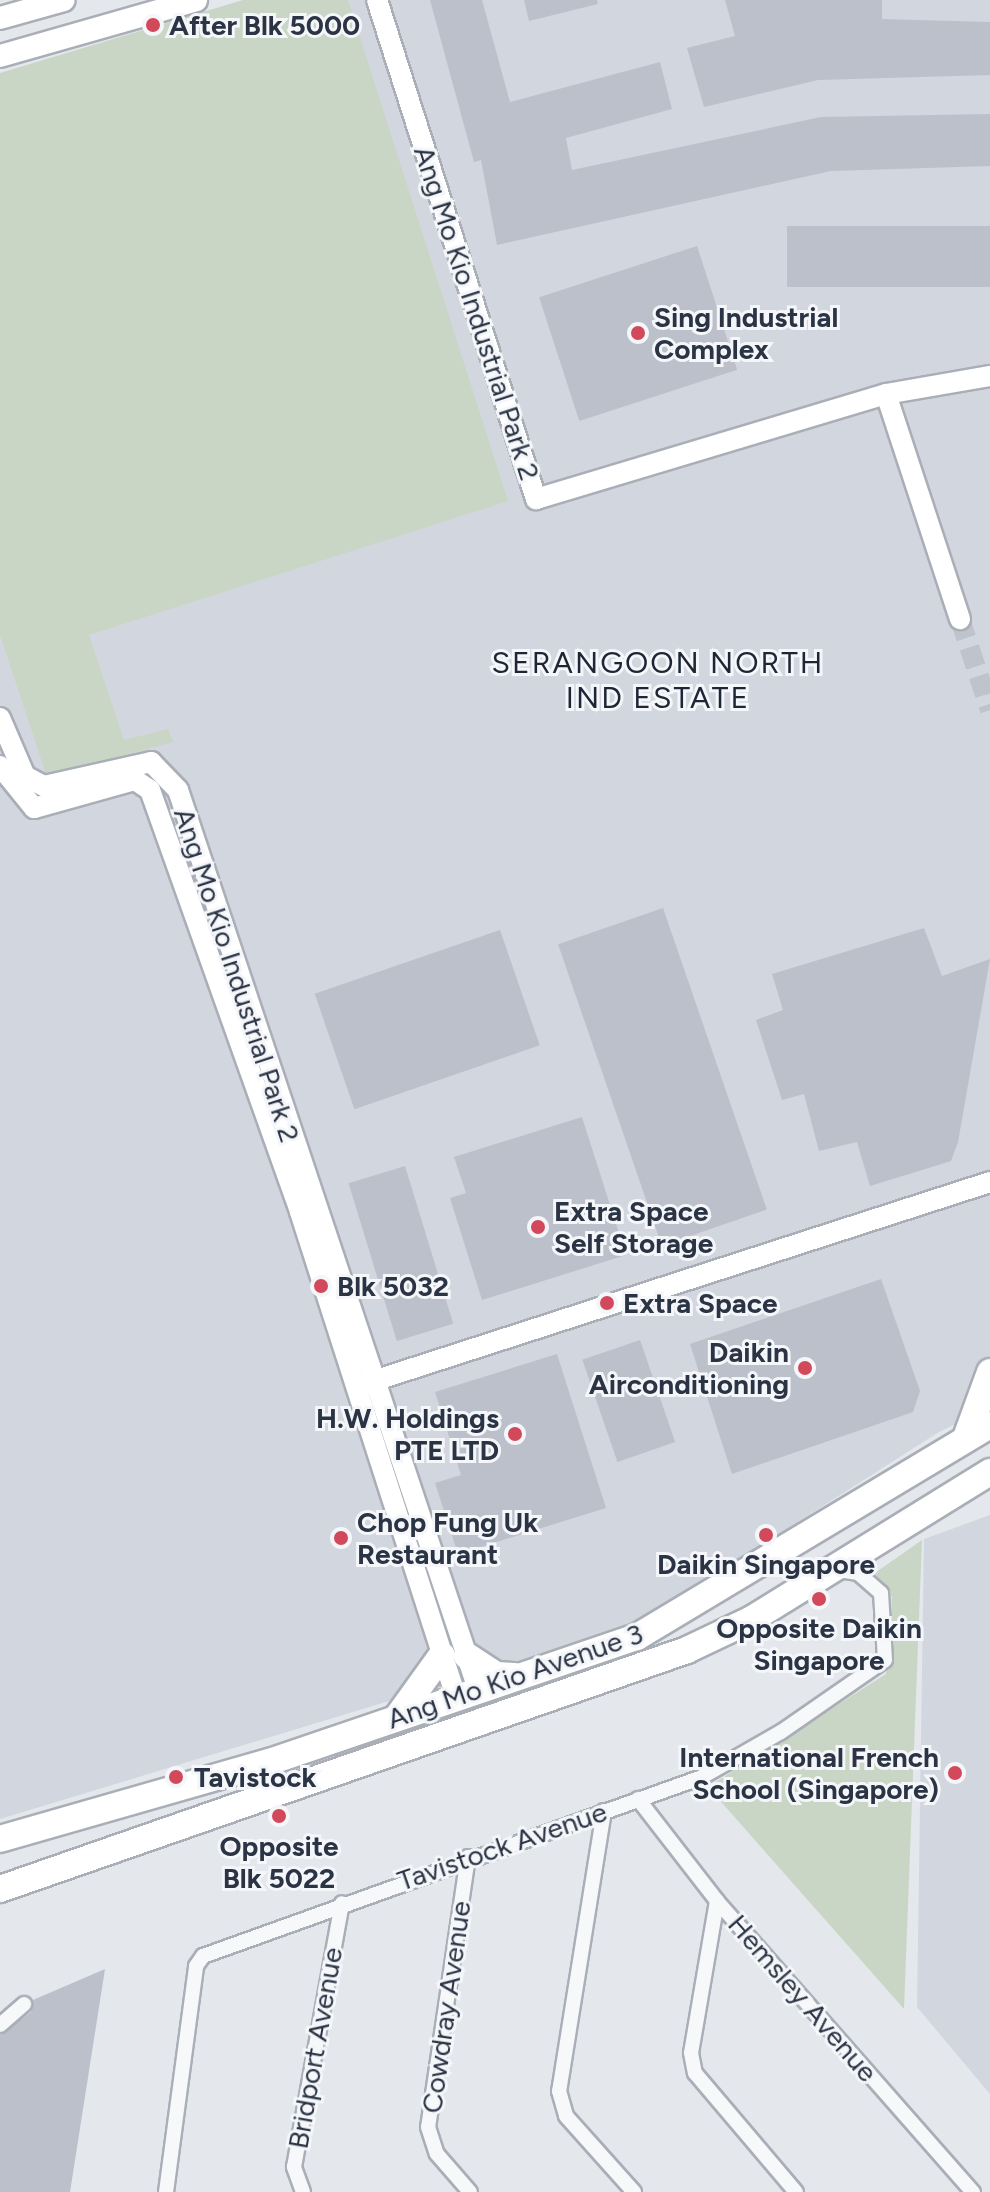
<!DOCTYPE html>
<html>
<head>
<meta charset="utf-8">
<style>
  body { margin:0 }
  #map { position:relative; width:990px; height:2192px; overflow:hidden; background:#e4e7ec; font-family:Figtree,sans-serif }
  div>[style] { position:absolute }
  .built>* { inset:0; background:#d2d6de }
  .green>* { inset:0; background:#c9d6c5 }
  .building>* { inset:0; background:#bbc0ca; transform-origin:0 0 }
  .secondary-tunnel>* { height:20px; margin-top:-10px; transform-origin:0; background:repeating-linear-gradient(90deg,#bfc3cb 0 20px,transparent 0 30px) }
  .roads { filter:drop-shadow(2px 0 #a9aeb7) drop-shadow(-2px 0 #a9aeb7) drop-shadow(0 2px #a9aeb7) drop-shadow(0 -2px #a9aeb7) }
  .street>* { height:14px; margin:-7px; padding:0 7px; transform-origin:7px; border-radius:7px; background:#f7f8fa }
  .secondary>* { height:20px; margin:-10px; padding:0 10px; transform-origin:10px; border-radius:10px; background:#fff }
  .primary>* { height:22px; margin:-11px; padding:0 11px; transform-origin:11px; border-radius:11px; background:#fff }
  .highway>* { height:26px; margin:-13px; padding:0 13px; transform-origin:13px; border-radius:13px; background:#fff }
  .dots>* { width:22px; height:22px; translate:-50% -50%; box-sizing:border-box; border:4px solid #f4f6f9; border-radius:50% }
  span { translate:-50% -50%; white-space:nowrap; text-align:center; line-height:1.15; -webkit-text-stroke:6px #f4f6f9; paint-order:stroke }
  .poi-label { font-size:28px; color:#2b3445; font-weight:700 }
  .left { translate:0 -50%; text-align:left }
  .right { translate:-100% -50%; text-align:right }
  .street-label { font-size:28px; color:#2b3445 }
  .neighbourhood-label { font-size:30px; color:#1d2536; letter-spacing:2px }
</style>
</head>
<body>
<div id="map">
  <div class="built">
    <div style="clip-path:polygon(350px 0,990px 0,990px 1408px,939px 1432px,633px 1627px,0 1819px,0 93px)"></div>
    <div style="clip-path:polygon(990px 1515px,990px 2094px,917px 2007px,924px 1539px)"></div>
  </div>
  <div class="green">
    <div style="clip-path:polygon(243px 0,348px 0,508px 501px,89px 635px,124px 740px,168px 729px,173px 742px,47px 777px,0 635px,0 73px)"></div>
    <div style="clip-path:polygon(922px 1540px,904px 2009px,708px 1787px,886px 1674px,892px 1597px,872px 1575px)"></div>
  </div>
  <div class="building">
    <div style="clip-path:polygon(430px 0,482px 0,510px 102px,660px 62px,672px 109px,566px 138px,572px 170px,821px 117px,990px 114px,990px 166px,831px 171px,497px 245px,481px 160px,474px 162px)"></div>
    <div style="clip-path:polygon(524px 0,597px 0,598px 4px,529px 21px)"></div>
    <div style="clip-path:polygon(725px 0,882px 0,882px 19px,990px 22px,990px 75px,818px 80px,704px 107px,687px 48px,735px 36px)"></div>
    <div style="left:990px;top:226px;width:61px;height:203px;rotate:90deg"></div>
    <div style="left:697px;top:246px;width:130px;height:166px;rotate:72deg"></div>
    <div style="left:663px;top:908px;width:319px;height:111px;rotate:71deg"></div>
    <div style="clip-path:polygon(924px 928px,942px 976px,990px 959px,958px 1142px,951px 1161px,870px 1186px,857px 1142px,819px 1151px,804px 1094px,782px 1100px,756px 1020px,783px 1010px,772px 974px)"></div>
    <div style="left:500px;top:930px;width:122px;height:196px;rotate:71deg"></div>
    <div style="clip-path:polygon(582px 1117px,626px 1255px,482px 1300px,450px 1198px,466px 1193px,454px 1157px)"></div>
    <div style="left:405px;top:1166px;width:165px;height:59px;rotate:73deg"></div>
    <div style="clip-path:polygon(881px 1279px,920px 1391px,913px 1412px,732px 1474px,690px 1344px)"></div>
    <div style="left:640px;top:1340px;width:108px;height:61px;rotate:71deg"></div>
    <div style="clip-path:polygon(557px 1354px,606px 1508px,458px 1554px,435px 1483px,461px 1475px,435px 1392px)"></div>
    <div style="clip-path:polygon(105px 1969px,70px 2192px,0 2192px,0 2035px,31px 2012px,33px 2000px)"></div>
  </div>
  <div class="secondary-tunnel">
    <div style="left:960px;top:619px;width:96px;rotate:71.8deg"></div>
  </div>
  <div class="roads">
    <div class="street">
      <div style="left:638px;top:1799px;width:129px;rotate:52.2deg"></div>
      <div style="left:717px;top:1901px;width:388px;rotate:48.7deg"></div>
      <div style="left:604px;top:1811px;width:284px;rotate:99.1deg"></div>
      <div style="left:559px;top:2091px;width:26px;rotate:74deg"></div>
      <div style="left:566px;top:2116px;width:102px;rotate:48.2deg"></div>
      <div style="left:468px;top:1857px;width:273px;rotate:98.4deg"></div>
      <div style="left:428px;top:2127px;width:28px;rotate:72deg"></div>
      <div style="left:437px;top:2154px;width:50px;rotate:49deg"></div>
      <div style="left:717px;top:1901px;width:154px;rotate:99.7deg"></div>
      <div style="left:691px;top:2053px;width:20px;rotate:79deg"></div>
      <div style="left:695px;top:2073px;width:156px;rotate:49.7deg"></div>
      <div style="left:0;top:2025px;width:32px;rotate:-41deg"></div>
      <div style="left:166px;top:2192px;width:228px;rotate:-82.4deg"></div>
      <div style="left:196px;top:1966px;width:12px;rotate:-55deg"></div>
      <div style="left:203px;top:1956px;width:530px;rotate:-19.73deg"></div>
      <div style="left:702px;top:1777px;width:91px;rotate:-29.7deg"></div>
      <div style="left:781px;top:1732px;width:126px;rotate:-34.7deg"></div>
      <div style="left:885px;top:1660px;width:67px;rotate:-93.4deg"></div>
      <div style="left:881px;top:1593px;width:30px;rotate:-139deg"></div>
      <div style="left:858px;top:1573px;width:24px;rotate:-171deg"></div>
      <div style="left:303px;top:2192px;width:27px;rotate:-110deg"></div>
      <div style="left:294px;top:2167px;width:268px;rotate:-79.7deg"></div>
    </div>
    <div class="secondary">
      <div style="left:377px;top:0;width:524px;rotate:72.33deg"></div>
      <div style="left:536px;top:499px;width:365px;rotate:-16.7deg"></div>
      <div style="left:886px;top:394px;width:106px;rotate:-9.8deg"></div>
      <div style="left:886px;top:394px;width:237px;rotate:71.8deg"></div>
      <div style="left:0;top:718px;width:63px;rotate:66.7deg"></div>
      <div style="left:25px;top:776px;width:21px;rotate:28deg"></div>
      <div style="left:44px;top:786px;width:110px;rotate:-12.6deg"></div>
      <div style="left:151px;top:762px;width:39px;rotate:46deg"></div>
      <div style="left:178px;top:790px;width:948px;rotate:71.55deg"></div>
      <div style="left:0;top:766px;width:54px;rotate:51deg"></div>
      <div style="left:34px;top:808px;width:105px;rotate:-15.5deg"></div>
      <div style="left:135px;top:780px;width:18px;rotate:34deg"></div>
      <div style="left:150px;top:790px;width:448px;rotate:70.4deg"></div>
      <div style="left:300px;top:1212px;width:509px;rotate:72.17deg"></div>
      <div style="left:364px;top:1384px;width:658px;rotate:-17.88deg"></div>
    </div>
    <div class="primary">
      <div style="left:0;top:18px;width:66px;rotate:-15.7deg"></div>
      <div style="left:0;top:56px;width:204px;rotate:-15.9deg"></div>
    </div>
    <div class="highway">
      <div style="left:967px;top:1435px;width:67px;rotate:-69.9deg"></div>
      <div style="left:467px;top:1656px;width:35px;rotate:33deg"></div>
      <div style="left:496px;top:1675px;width:18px;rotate:3deg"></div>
      <div style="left:398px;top:1716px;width:75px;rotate:-54.2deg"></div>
      <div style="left:0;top:1839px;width:280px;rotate:-16deg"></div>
      <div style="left:269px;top:1762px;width:389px;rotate:-18.8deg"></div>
      <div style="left:637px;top:1637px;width:412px;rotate:-31deg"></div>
      <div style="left:0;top:1889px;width:727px;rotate:-19.18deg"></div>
      <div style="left:687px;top:1650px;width:72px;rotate:-25.5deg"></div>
      <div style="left:752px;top:1619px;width:280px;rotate:-31.7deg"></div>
    </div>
  </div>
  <div class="dots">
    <div style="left:153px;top:25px;background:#d1495b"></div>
    <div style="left:638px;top:333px;background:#d1495b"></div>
    <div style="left:538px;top:1227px;background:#d1495b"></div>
    <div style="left:321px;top:1286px;background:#d1495b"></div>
    <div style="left:607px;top:1303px;background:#d1495b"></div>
    <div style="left:805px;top:1368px;background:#d1495b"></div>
    <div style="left:515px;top:1434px;background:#d1495b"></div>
    <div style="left:766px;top:1535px;background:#d1495b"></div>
    <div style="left:341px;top:1538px;background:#d1495b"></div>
    <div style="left:819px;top:1599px;background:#d1495b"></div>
    <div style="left:955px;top:1773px;background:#d1495b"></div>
    <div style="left:176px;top:1777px;background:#d1495b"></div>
    <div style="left:279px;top:1816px;background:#d1495b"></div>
  </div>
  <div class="poi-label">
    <span class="left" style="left:169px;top:25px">After Blk 5000</span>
    <span class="left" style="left:654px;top:333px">Sing Industrial<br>Complex</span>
    <span class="left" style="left:554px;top:1227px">Extra Space<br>Self Storage</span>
    <span class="left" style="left:337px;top:1286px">Blk 5032</span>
    <span class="left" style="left:623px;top:1303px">Extra Space</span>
    <span class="right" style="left:789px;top:1368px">Daikin<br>Airconditioning</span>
    <span class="right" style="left:499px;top:1434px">H.W. Holdings<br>PTE LTD</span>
    <span class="left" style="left:357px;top:1538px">Chop Fung Uk<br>Restaurant</span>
    <span style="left:766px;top:1564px">Daikin Singapore</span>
    <span style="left:819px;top:1644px">Opposite Daikin<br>Singapore</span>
    <span class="right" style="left:939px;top:1773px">International French<br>School (Singapore)</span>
    <span class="left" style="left:194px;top:1777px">Tavistock</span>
    <span style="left:279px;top:1862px">Opposite<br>Blk 5022</span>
  </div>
  <div class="street-label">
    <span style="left:477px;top:313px;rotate:72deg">Ang Mo Kio Industrial Park 2</span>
    <span style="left:237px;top:975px;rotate:72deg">Ang Mo Kio Industrial Park 2</span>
    <span style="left:515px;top:1676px;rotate:-19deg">Ang Mo Kio Avenue 3</span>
    <span style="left:502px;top:1846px;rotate:-19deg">Tavistock Avenue</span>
    <span style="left:803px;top:1998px;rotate:49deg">Hemsley Avenue</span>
    <span style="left:446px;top:2007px;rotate:-82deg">Cowdray Avenue</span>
    <span style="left:315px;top:2048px;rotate:-80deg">Bridport Avenue</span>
  </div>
  <div class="neighbourhood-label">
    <span style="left:658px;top:680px">SERANGOON NORTH<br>IND ESTATE</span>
  </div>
</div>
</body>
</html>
